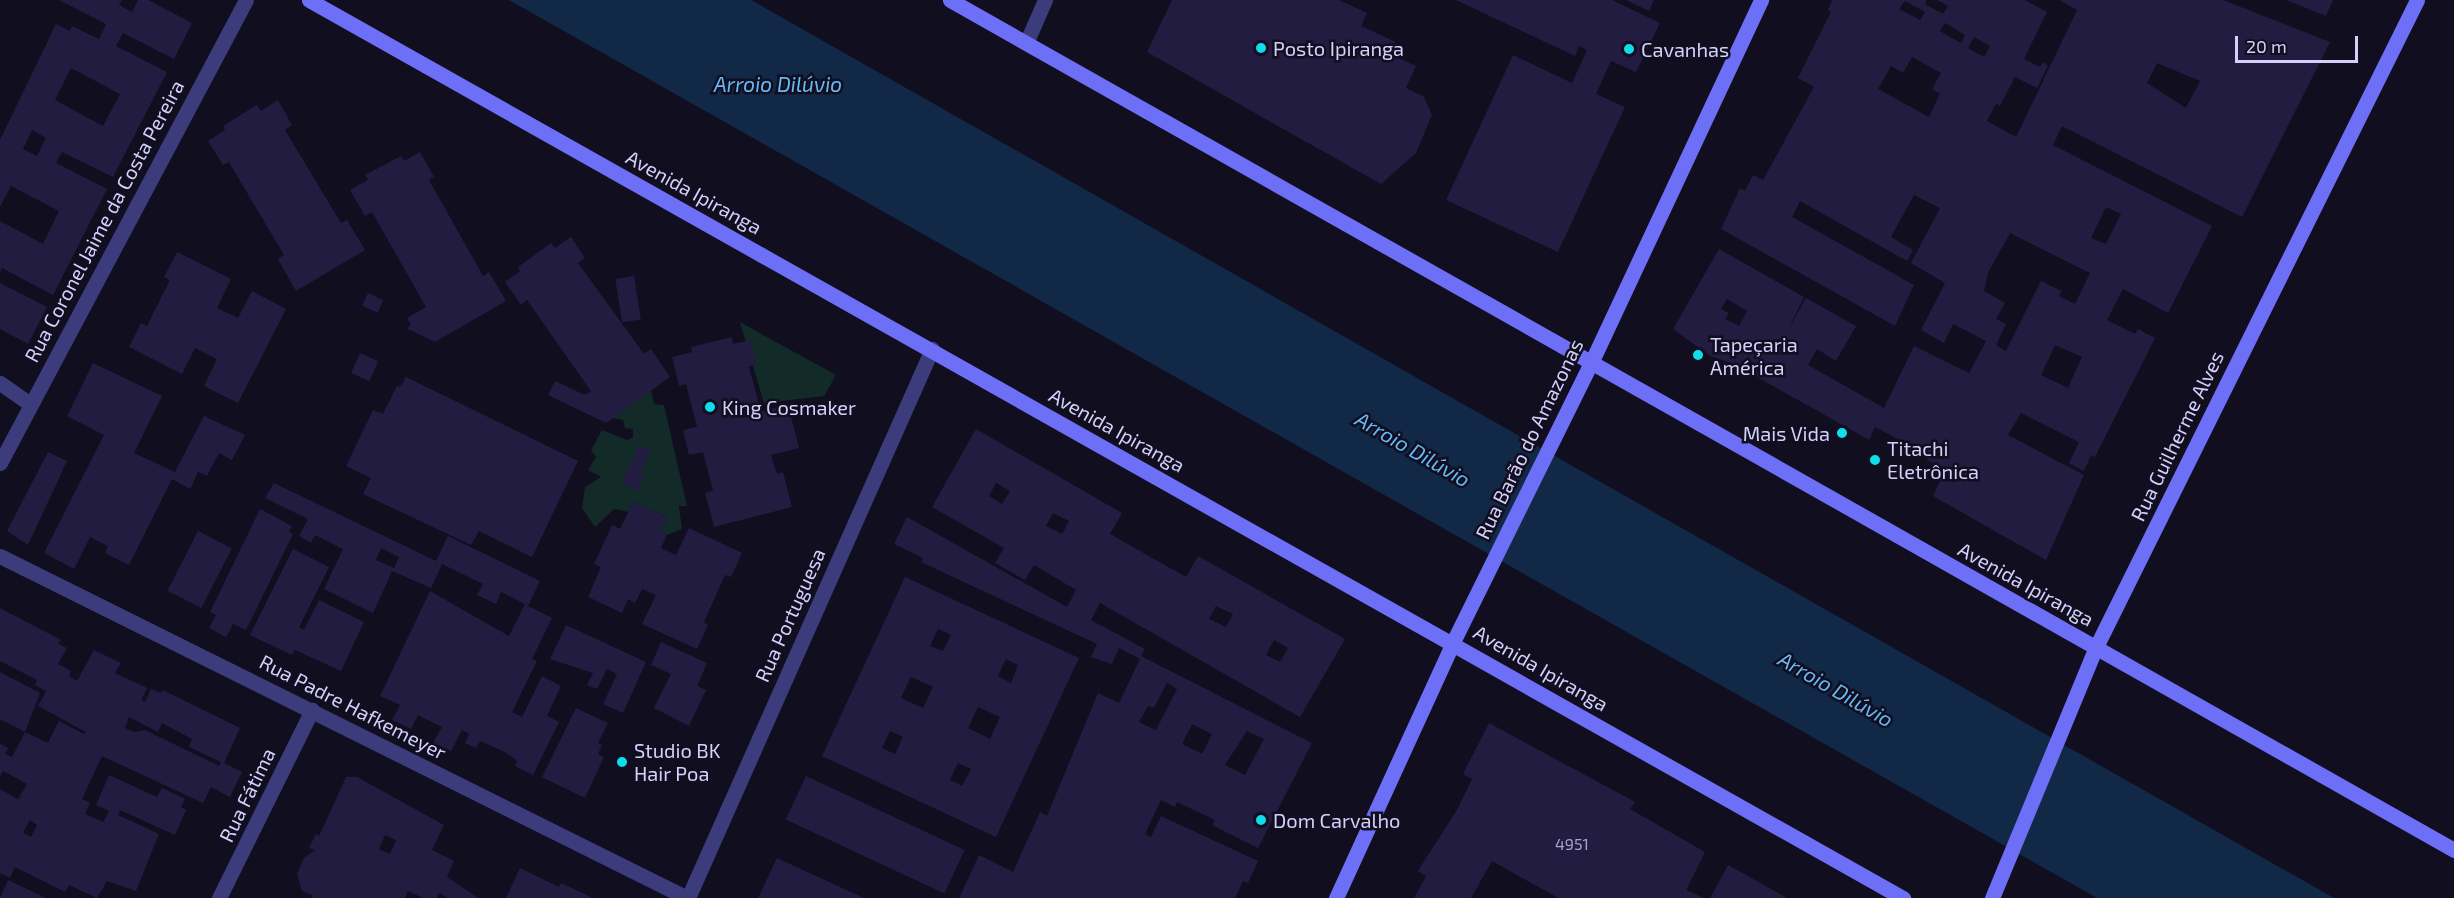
<!DOCTYPE html>
<html>
<head>
<meta charset="utf-8">
<style>
  body { margin:0 }
  #map { position:relative; width:2454px; height:898px; overflow:hidden; background:#110e20; font-family:"Exo 2",sans-serif }
  div>[style] { position:absolute }
  .green>* { inset:0; background:#122a28 }
  .water>* { inset:0; background:#112846 }
  .building>* { inset:0; background:#211c40; transform-origin:0 0 }
  .minor>* { height:15px; margin:-7.5px; padding:0 7.5px; transform-origin:7.5px; border-radius:7.5px; background:#3c3c7c }
  .secondary>* { height:15px; margin:-7.5px; padding:0 7.5px; transform-origin:7.5px; border-radius:7.5px; background:#6d70f6 }
  .dots>* { width:16px; height:16px; translate:-50% -50%; box-sizing:border-box; border:3px solid #110e20; border-radius:50% }
  span { translate:-50% -50%; white-space:nowrap; text-align:center; line-height:1.15; -webkit-text-stroke:5px #110e20; paint-order:stroke }
  .number-label { font-size:16px; color:#a7a3cd }
  .number-label span { -webkit-text-stroke-width:0 }
  .poi-label { font-size:20px; color:#d4d0fc }
  .left { translate:0 -50%; text-align:left }
  .right { translate:-100% -50%; text-align:right }
  .street-label { font-size:20px; color:#d4d0fc }
  .water-label { font-size:21px; color:#65b9f6; font-style:italic }
  .scale { position:absolute; left:2235px; top:36px; width:123px; height:27px; box-sizing:border-box; border:3px solid #d4d0fc; border-top:0; padding-left:8px; font-size:18px; line-height:21px; white-space:nowrap; color:#d4d0fc; -webkit-text-stroke:4px #110e20; paint-order:stroke }
</style>
</head>
<body>
<div id="map">
  <div class="green">
    <div style="clip-path:polygon(740px 322px,836px 375px,824px 396px,764px 403px)"></div>
    <div style="clip-path:polygon(651px 390px,654px 404px,664px 405px,687px 506px,679px 506px,682px 529px,667px 535px,661px 532px,667px 517px,633px 502px,628px 512px,614px 509px,595px 527px,582px 508px,585px 487px,601px 477px,588px 470px,596px 457px,591px 450px,602px 430px,627px 440px,633px 438px,633px 429px,625px 428px,623px 420px,612px 418px)"></div>
  </div>
  <div class="water">
    <div style="clip-path:polygon(509px 0,751px 0,2334px 898px,2097px 898px)"></div>
  </div>
  <div class="building">
    <div style="clip-path:polygon(evenodd,59px 0,122px 0,119px 5px,132px 12px,138px 0,148px 0,192px 23px,174px 59px,123px 33px,116px 46px,167px 72px,113px 177px,62px 152px,56px 163px,107px 189px,53px 295px,2px 268px,0 272px,0 221px,43px 244px,59px 211px,11px 186px,0 207px,0 140px,56px 24px,70px 31px,72px 26px,99px 39px,106px 24px,59px 0,71px 68px,120px 94px,103px 126px,55px 100px,71px 68px,59px 0,32px 130px,46px 138px,37px 156px,23px 149px,32px 130px)"></div>
    <div style="clip-path:polygon(1172px 0,1339px 0,1367px 13px,1361px 26px,1396px 42px,1391px 55px,1416px 66px,1406px 88px,1424px 97px,1432px 115px,1416px 153px,1381px 184px,1147px 52px)"></div>
    <div style="clip-path:polygon(1456px 0,1612px 0,1660px 23px,1636px 72px,1611px 61px,1596px 94px,1625px 107px,1558px 252px,1446px 200px,1513px 55px,1572px 83px,1587px 50px,1579px 46px,1575px 56px)"></div>
    <div style="clip-path:polygon(1626px 0,1654px 0,1649px 11px)"></div>
    <div style="clip-path:polygon(evenodd,1832px 0,1927px 0,1925px 4px,1943px 14px,1948px 6px,1937px 0,2025px 0,2047px 12px,2024px 59px,2040px 67px,2043px 62px,2048px 66px,2037px 88px,2015px 77px,2000px 106px,1996px 104px,1987px 121px,2016px 137px,2077px 10px,2059px 0,2223px 0,2330px 42px,2242px 217px,2062px 126px,2053px 145px,2212px 226px,2168px 313px,2123px 289px,2107px 320px,2135px 334px,2138px 329px,2155px 338px,2095px 457px,2091px 455px,2084px 471px,2069px 463px,2079px 442px,2021px 413px,2008px 435px,2084px 475px,2046px 560px,1933px 496px,1945px 470px,1926px 459px,1929px 455px,1875px 427px,1869px 440px,1734px 364px,1710px 356px,1673px 329px,1719px 249px,1804px 297px,1788px 330px,1806px 298px,1856px 326px,1836px 361px,1817px 349px,1808px 365px,1884px 408px,1914px 346px,1969px 373px,1986px 341px,1953px 324px,1944px 343px,1921px 330px,1945px 283px,1911px 263px,1940px 208px,1914px 195px,1891px 237px,1913px 250px,1907px 261px,1800px 201px,1792px 217px,1914px 285px,1895px 326px,1721px 229px,1740px 188px,1745px 191px,1753px 175px,1763px 180px,1814px 87px,1798px 78px,1831px 12px,1828px 10px,1832px 0,1905px 1px,1925px 12px,1920px 20px,1899px 9px,1905px 1px,1832px 0,1945px 23px,1965px 35px,1961px 43px,1940px 31px,1945px 23px,1832px 0,1974px 37px,1990px 46px,1984px 57px,1968px 48px,1974px 37px,1832px 0,1912px 57px,1941px 73px,1932px 89px,1940px 94px,1929px 117px,1878px 89px,1891px 66px,1903px 73px,1912px 57px,1832px 0,2157px 63px,2200px 81px,2186px 108px,2147px 83px,2157px 63px,1832px 0,2106px 207px,2121px 214px,2106px 244px,2091px 238px,2106px 207px,1832px 0,2010px 233px,2090px 273px,2075px 304px,2059px 296px,2062px 291px,2041px 281px,2006px 351px,1996px 345px,2006px 324px,1996px 319px,2005px 303px,1984px 291px,1988px 273px,2010px 233px,1832px 0,1727px 299px,1747px 311px,1739px 326px,1725px 319px,1729px 313px,1721px 309px,1727px 299px,1832px 0,2055px 345px,2082px 357px,2068px 388px,2041px 375px,2055px 345px)"></div>
    <div style="clip-path:polygon(2286px 0,2333px 0,2326px 16px)"></div>
    <div style="clip-path:polygon(278px 100px,292px 125px,285px 130px,341px 223px,347px 220px,365px 250px,296px 291px,278px 259px,284px 255px,229px 162px,223px 165px,208px 141px,225px 130px,223px 126px,257px 105px,261px 111px)"></div>
    <div style="clip-path:polygon(420px 152px,434px 177px,429px 180px,483px 276px,489px 272px,506px 301px,435px 342px,406px 328px,411px 325px,407px 318px,426px 307px,372px 212px,365px 216px,350px 190px,368px 180px,365px 175px,401px 156px,404px 161px)"></div>
    <div style="clip-path:polygon(571px 237px,585px 258px,578px 263px,644px 354px,651px 349px,670px 377px,606px 423px,548px 395px,555px 381px,585px 395px,591px 391px,527px 300px,521px 305px,505px 282px,520px 271px,518px 267px,551px 243px,555px 248px)"></div>
    <div style="clip-path:polygon(177px 252px,231px 279px,217px 308px,238px 318px,252px 291px,286px 309px,238px 403px,204px 386px,217px 359px,195px 348px,182px 374px,129px 347px,141px 323px,147px 326px,170px 280px,164px 277px)"></div>
    <div style="left:634px;top:276px;width:44px;height:19px;rotate:81deg"></div>
    <div style="clip-path:polygon(0 283px,47px 307px,28px 344px,0 329px)"></div>
    <div style="left:368px;top:293px;width:17px;height:14px;rotate:25deg"></div>
    <div style="clip-path:polygon(732px 337px,733px 344px,751px 340px,756px 364px,749px 367px,761px 412px,788px 405px,799px 448px,771px 455px,777px 474px,783px 472px,792px 507px,714px 527px,705px 493px,713px 491px,703px 452px,689px 455px,683px 430px,697px 427px,686px 384px,679px 386px,672px 357px,692px 352px,691px 347px)"></div>
    <div style="left:360px;top:353px;width:20px;height:22px;rotate:24deg"></div>
    <div style="clip-path:polygon(93px 363px,162px 396px,134px 453px,175px 472px,204px 416px,245px 435px,232px 460px,219px 453px,207px 476px,198px 472px,190px 489px,172px 479px,129px 565px,105px 553px,108px 546px,90px 537px,74px 569px,44px 553px,104px 435px,67px 416px)"></div>
    <div style="clip-path:polygon(406px 377px,578px 461px,532px 557px,479px 531px,471px 545px,363px 494px,371px 478px,346px 466px,373px 410px,383px 414px,397px 386px,400px 387px)"></div>
    <div style="clip-path:polygon(evenodd,976px 429px,1122px 513px,1110px 534px,1186px 577px,1198px 556px,1345px 639px,1300px 717px,1100px 603px,1091px 620px,1145px 649px,1141px 656px,1312px 743px,1258px 848px,1212px 825px,1215px 820px,1177px 802px,1175px 807px,1161px 800px,1145px 834px,1151px 837px,1161px 816px,1258px 861px,1248px 883px,1243px 881px,1235px 898px,959px 898px,979px 855px,1013px 872px,1040px 812px,1047px 816px,1098px 693px,1119px 703px,1140px 659px,1119px 648px,1112px 664px,1091px 657px,1097px 644px,921px 562px,923px 558px,894px 544px,907px 517px,1067px 607px,1076px 590px,1034px 565px,1025px 580px,995px 563px,1004px 548px,932px 507px,976px 429px,996px 483px,1010px 491px,1002px 504px,989px 496px,996px 483px,976px 429px,1053px 513px,1069px 521px,1062px 534px,1046px 526px,1053px 513px,976px 429px,1216px 606px,1233px 614px,1226px 627px,1209px 619px,1216px 606px,976px 429px,1274px 640px,1288px 648px,1280px 662px,1266px 655px,1274px 640px,976px 429px,1167px 683px,1177px 689px,1156px 730px,1139px 722px,1148px 706px,1154px 708px,1167px 683px,976px 429px,1192px 724px,1212px 734px,1202px 754px,1182px 744px,1192px 724px,976px 429px,1247px 731px,1264px 739px,1245px 775px,1225px 765px,1247px 731px)"></div>
    <div style="clip-path:polygon(639px 445px,651px 451px,640px 474px,645px 476px,638px 491px,621px 483px)"></div>
    <div style="clip-path:polygon(48px 452px,67px 461px,28px 545px,7px 531px)"></div>
    <div style="clip-path:polygon(evenodd,274px 483px,436px 561px,448px 536px,540px 581px,528px 606px,552px 618px,532px 659px,537px 661px,512px 712px,522px 717px,542px 676px,561px 686px,547px 716px,559px 722px,533px 775px,515px 766px,517px 761px,505px 752px,480px 741px,476px 748px,465px 743px,469px 734px,462px 730px,451px 751px,433px 743px,442px 727px,418px 715px,411px 729px,392px 720px,400px 705px,380px 696px,430px 591px,509px 636px,525px 604px,501px 592px,496px 604px,477px 595px,483px 584px,442px 564px,431px 588px,392px 571px,373px 613px,324px 589px,343px 549px,315px 535px,311px 543px,299px 536px,308px 519px,265px 498px,274px 483px,381px 548px,399px 557px,394px 568px,376px 560px,381px 548px)"></div>
    <div style="clip-path:polygon(633px 502px,667px 517px,661px 532px,667px 535px,661px 548px,676px 555px,689px 528px,742px 553px,731px 577px,725px 575px,704px 622px,708px 625px,697px 649px,642px 624px,656px 595px,642px 589px,635px 603px,628px 599px,622px 613px,588px 597px,601px 567px,594px 564px,612px 525px,620px 529px)"></div>
    <div style="clip-path:polygon(260px 509px,292px 526px,289px 532px,293px 534px,246px 630px,233px 624px,226px 637px,209px 628px,216px 615px,210px 612px)"></div>
    <div style="left:198px;top:531px;width:38px;height:67px;rotate:27deg"></div>
    <div style="clip-path:polygon(293px 549px,329px 567px,299px 627px,304px 630px,319px 600px,364px 622px,341px 671px,295px 650px,292px 655px,250px 635px)"></div>
    <div style="clip-path:polygon(evenodd,905px 577px,1079px 658px,996px 837px,822px 756px,905px 577px,938px 629px,951px 635px,943px 651px,930px 646px,938px 629px,905px 577px,1006px 659px,1018px 665px,1011px 683px,998px 676px,1006px 659px,905px 577px,911px 677px,933px 687px,923px 708px,901px 698px,911px 677px,905px 577px,978px 707px,1000px 717px,990px 739px,968px 728px,978px 707px,905px 577px,890px 731px,903px 737px,895px 754px,882px 748px,890px 731px,905px 577px,958px 763px,971px 769px,962px 786px,950px 780px,958px 763px)"></div>
    <div style="clip-path:polygon(evenodd,0 608px,61px 640px,58px 644px,67px 648px,58px 664px,71px 671px,69px 676px,77px 681px,94px 650px,121px 663px,115px 673px,147px 688px,141px 700px,145px 702px,151px 689px,161px 693px,163px 690px,240px 728px,224px 763px,242px 772px,230px 797px,211px 787px,203px 803px,102px 756px,82px 799px,90px 803px,85px 814px,103px 822px,109px 811px,96px 805px,109px 775px,157px 797px,162px 788px,185px 799px,181px 807px,186px 810px,175px 835px,120px 810px,118px 815px,159px 834px,136px 891px,107px 881px,97px 898px,69px 885px,65px 892px,15px 867px,10px 878px,0 873px,0 789px,18px 799px,27px 784px,3px 771px,0 777px,0 744px,8px 748px,5px 754px,12px 757px,25px 732px,48px 743px,59px 721px,84px 734px,86px 732px,38px 706px,46px 691px,35px 685px,37px 680px,0 661px,0 608px,129px 717px,158px 732px,162px 723px,192px 739px,189px 747px,221px 762px,219px 766px,145px 730px,134px 732px,125px 728px,129px 717px,0 608px,30px 820px,37px 825px,31px 837px,23px 833px,30px 820px)"></div>
    <div style="clip-path:polygon(566px 625px,646px 662px,623px 713px,603px 704px,617px 674px,607px 669px,597px 689px,587px 685px,593px 673px,550px 659px)"></div>
    <div style="clip-path:polygon(661px 642px,707px 663px,697px 686px,706px 690px,689px 726px,654px 708px,671px 674px,651px 665px)"></div>
    <div style="clip-path:polygon(0 672px,40px 693px,25px 732px,0 719px)"></div>
    <div style="clip-path:polygon(576px 708px,608px 723px,598px 743px,602px 745px,598px 754px,604px 757px,585px 798px,542px 777px)"></div>
    <div style="clip-path:polygon(1489px 723px,1635px 802px,1630px 809px,1705px 852px,1686px 890px,1704px 898px,1558px 898px,1492px 861px,1471px 898px,1414px 898px,1426px 876px,1418px 871px,1457px 810px,1472px 779px,1463px 774px)"></div>
    <div style="left:806px;top:776px;width:175px;height:48px;rotate:25deg"></div>
    <div style="clip-path:polygon(evenodd,346px 777px,357px 777px,444px 825px,432px 850px,454px 861px,447px 877px,478px 898px,448px 898px,439px 893px,437px 898px,423px 898px,408px 891px,405px 898px,311px 898px,312px 895px,302px 891px,297px 874px,304px 858px,315px 850px,309px 848px,316px 834px,319px 836px,346px 777px,385px 835px,396px 840px,390px 854px,379px 849px,385px 835px)"></div>
    <div style="clip-path:polygon(777px 858px,864px 898px,758px 898px)"></div>
    <div style="clip-path:polygon(1728px 865px,1787px 898px,1710px 898px)"></div>
    <div style="clip-path:polygon(520px 868px,559px 887px,561px 883px,593px 898px,506px 898px)"></div>
    <div style="clip-path:polygon(8px 880px,46px 898px,0 898px)"></div>
  </div>
  <div class="minor">
    <div style="left:1027px;top:41px;width:45px;rotate:-66.3deg"></div>
    <div style="left:0;top:383px;width:37px;rotate:35deg"></div>
    <div style="left:0;top:463px;width:524px;rotate:-62.02deg"></div>
    <div style="left:0;top:556px;width:767px;rotate:26.46deg"></div>
    <div style="left:219px;top:898px;width:210px;rotate:-63.7deg"></div>
    <div style="left:688px;top:898px;width:601px;rotate:-66.04deg"></div>
  </div>
  <div class="secondary">
    <div style="left:309px;top:0;width:1830px;rotate:29.4deg"></div>
    <div style="left:950px;top:0;width:1728px;rotate:29.47deg"></div>
    <div style="left:1336px;top:898px;width:281px;rotate:-65.4deg"></div>
    <div style="left:1453px;top:642px;width:311px;rotate:-63.7deg"></div>
    <div style="left:1591px;top:363px;width:401px;rotate:-64.9deg"></div>
    <div style="left:1992px;top:898px;width:272px;rotate:-67.5deg"></div>
    <div style="left:2096px;top:647px;width:722px;rotate:-63.61deg"></div>
  </div>
  <div class="dots">
    <div style="left:1261px;top:48px;background:#0edeea"></div>
    <div style="left:1629px;top:49px;background:#0edeea"></div>
    <div style="left:1698px;top:355px;background:#0edeea"></div>
    <div style="left:710px;top:407px;background:#0edeea"></div>
    <div style="left:1842px;top:433px;background:#0edeea"></div>
    <div style="left:1875px;top:460px;background:#0edeea"></div>
    <div style="left:622px;top:762px;background:#0edeea"></div>
    <div style="left:1261px;top:820px;background:#0edeea"></div>
  </div>
  <div class="number-label">
    <span style="left:1572px;top:844px">4951</span>
  </div>
  <div class="poi-label">
    <span class="left" style="left:1273px;top:48px">Posto Ipiranga</span>
    <span class="left" style="left:1641px;top:49px">Cavanhas</span>
    <span class="left" style="left:1710px;top:356px">Tapeçaria<br>América</span>
    <span class="left" style="left:722px;top:407px">King Cosmaker</span>
    <span class="right" style="left:1830px;top:433px">Mais Vida</span>
    <span class="left" style="left:1887px;top:460px">Titachi<br>Eletrônica</span>
    <span class="left" style="left:634px;top:762px">Studio BK<br>Hair Poa</span>
    <span class="left" style="left:1273px;top:820px">Dom Carvalho</span>
  </div>
  <div class="street-label">
    <span style="left:694px;top:192px;rotate:29deg">Avenida Ipiranga</span>
    <span style="left:104px;top:221px;rotate:-62deg">Rua Coronel Jaime da Costa Pereira</span>
    <span style="left:1117px;top:430px;rotate:29deg">Avenida Ipiranga</span>
    <span style="left:2177px;top:436px;rotate:-64deg">Rua Guilherme Alves</span>
    <span style="left:1529px;top:439px;rotate:-64deg">Rua Barão do Amazonas</span>
    <span style="left:2026px;top:584px;rotate:29deg">Avenida Ipiranga</span>
    <span style="left:790px;top:615px;rotate:-66deg">Rua Portuguesa</span>
    <span style="left:1541px;top:668px;rotate:30deg">Avenida Ipiranga</span>
    <span style="left:353px;top:707px;rotate:27deg">Rua Padre Hafkemeyer</span>
    <span style="left:247px;top:795px;rotate:-64deg">Rua Fátima</span>
  </div>
  <div class="water-label">
    <span style="left:778px;top:84px">Arroio Dilúvio</span>
    <span style="left:1413px;top:449px;rotate:30deg">Arroio Dilúvio</span>
    <span style="left:1836px;top:689px;rotate:30deg">Arroio Dilúvio</span>
  </div>
  <div class="scale">20 m</div>
</div>
</body>
</html>
